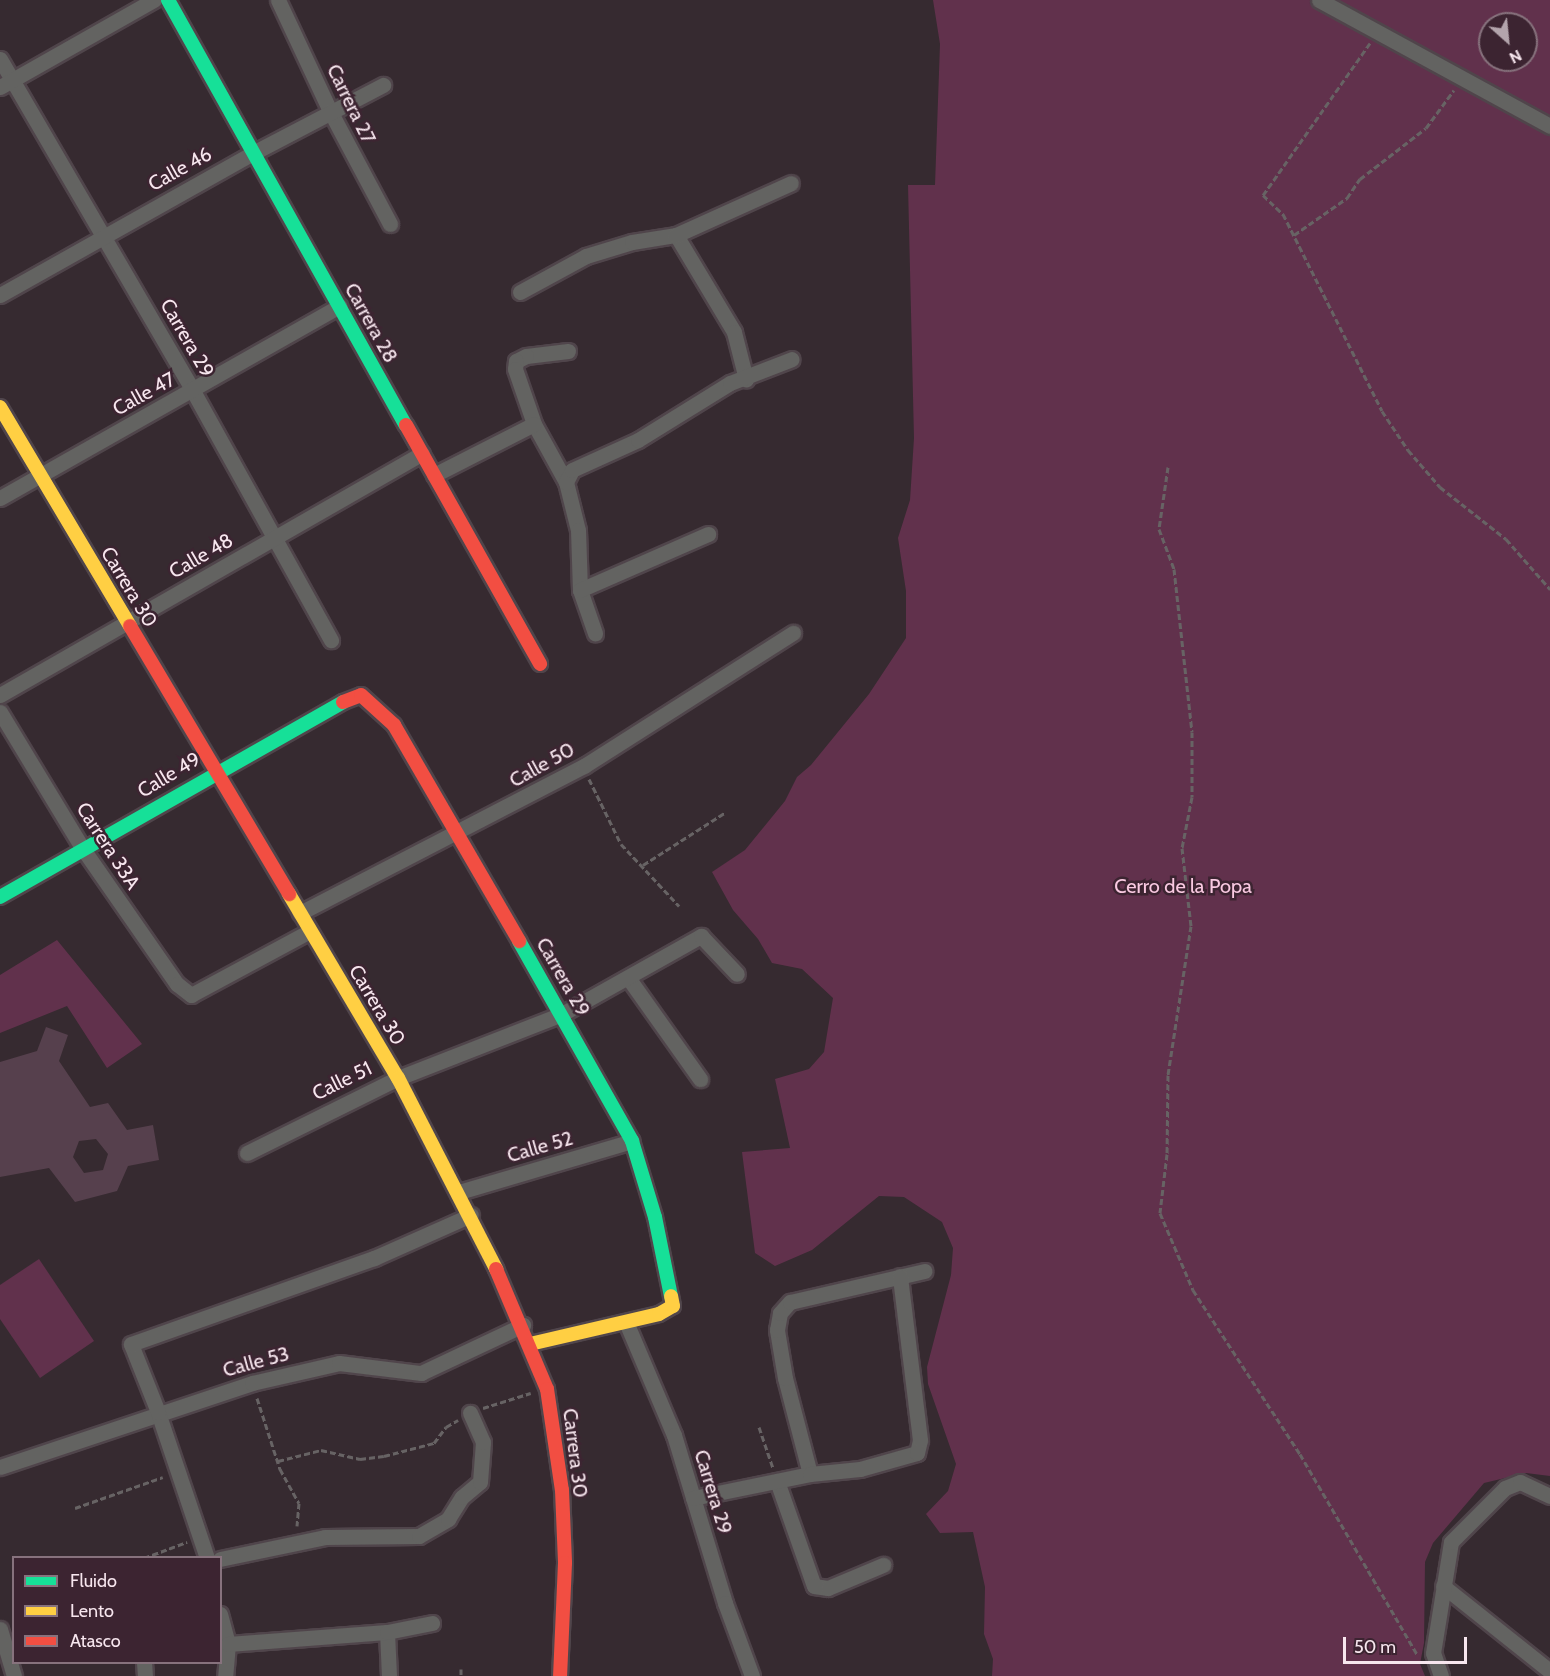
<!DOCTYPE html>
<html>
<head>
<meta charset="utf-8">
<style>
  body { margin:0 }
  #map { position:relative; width:1550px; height:1676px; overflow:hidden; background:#362a30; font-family:Cabin,sans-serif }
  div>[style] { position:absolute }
  .green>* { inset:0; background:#61314c }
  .building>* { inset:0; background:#56404d }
  .path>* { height:3px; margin-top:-1.5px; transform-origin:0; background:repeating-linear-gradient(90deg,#676364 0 6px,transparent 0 9px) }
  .roads { filter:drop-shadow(2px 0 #50454b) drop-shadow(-2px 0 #50454b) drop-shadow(0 2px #50454b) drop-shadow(0 -2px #50454b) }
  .street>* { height:15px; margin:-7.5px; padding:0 7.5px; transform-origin:7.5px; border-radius:7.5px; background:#636361 }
  .fast>* { height:14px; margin:-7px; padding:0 7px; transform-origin:7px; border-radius:7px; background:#16e098 }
  .slow>* { height:14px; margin:-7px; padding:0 7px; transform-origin:7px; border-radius:7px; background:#ffcf43 }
  .jam>* { height:14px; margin:-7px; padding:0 7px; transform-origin:7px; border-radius:7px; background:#f24e42 }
  span { translate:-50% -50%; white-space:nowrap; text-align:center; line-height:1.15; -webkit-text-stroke:5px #3c2431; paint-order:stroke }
  .street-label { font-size:20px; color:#f7e6ee }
  .park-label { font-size:20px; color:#f9c9e1 }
  .legend { position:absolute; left:12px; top:1556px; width:210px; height:108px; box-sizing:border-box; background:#3c2431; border:2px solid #87727d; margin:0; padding:8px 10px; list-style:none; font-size:18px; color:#f7e6ee }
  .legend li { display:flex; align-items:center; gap:12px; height:30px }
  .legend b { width:30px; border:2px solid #87727d }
  .north { position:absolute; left:1478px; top:12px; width:60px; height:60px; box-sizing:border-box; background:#3c2431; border:2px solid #87727d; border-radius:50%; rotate:153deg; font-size:16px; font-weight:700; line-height:24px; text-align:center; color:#f7e6ee }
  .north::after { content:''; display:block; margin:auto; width:21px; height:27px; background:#b3a4ac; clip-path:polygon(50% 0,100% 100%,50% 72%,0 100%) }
  .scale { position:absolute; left:1343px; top:1637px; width:124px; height:27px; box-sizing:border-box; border:3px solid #f7e6ee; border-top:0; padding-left:8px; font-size:18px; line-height:21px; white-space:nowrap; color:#f7e6ee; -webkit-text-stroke:4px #3c2431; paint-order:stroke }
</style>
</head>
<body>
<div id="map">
  <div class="green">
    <div style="clip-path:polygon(evenodd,933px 0,1550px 0,1550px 1476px,1526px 1473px,1484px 1483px,1433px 1543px,1425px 1562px,1424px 1643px,1420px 1664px,1425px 1676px,992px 1676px,993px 1659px,984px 1634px,985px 1587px,973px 1532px,940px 1533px,926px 1514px,948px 1491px,956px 1464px,928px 1384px,927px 1367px,951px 1275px,953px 1248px,942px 1222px,904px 1197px,879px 1196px,812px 1250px,775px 1266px,755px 1253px,742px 1152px,790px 1148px,775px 1079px,809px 1069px,824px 1052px,833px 998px,802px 969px,772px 963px,758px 939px,733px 910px,712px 872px,745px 850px,785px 801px,797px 777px,811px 765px,869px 694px,906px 638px,906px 591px,898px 538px,910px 500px,914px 438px,908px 185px,935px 185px,940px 44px,933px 0,1490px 24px,1526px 24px,1526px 60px,1490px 60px,1490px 24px)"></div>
    <div style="clip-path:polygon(57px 940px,142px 1044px,107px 1068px,67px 1006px,0 1033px,0 975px)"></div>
    <div style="clip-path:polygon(39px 1259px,94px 1341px,40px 1378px,0 1319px,0 1285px)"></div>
  </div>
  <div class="building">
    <div style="clip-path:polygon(evenodd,46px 1027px,68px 1035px,59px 1061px,90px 1107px,108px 1103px,127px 1130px,153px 1125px,159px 1160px,128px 1166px,117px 1191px,75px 1202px,49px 1168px,0 1177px,0 1062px,37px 1051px,46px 1027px,96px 1139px,108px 1154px,103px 1170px,84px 1173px,73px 1157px,79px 1141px,96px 1139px)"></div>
  </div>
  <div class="path">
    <div style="left:1370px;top:43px;width:186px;rotate:125.1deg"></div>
    <div style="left:1263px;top:195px;width:28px;rotate:44deg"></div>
    <div style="left:1283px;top:214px;width:220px;rotate:63.3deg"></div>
    <div style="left:1382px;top:411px;width:47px;rotate:56.3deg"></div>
    <div style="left:1408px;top:450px;width:49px;rotate:49.1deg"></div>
    <div style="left:1440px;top:487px;width:84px;rotate:38.2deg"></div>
    <div style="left:1506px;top:539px;width:67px;rotate:48.7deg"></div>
    <div style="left:1294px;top:235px;width:65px;rotate:-34.9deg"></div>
    <div style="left:1347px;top:198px;width:23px;rotate:-56deg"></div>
    <div style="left:1360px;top:179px;width:83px;rotate:-37.7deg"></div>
    <div style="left:1426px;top:128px;width:47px;rotate:-53.6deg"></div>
    <div style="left:1168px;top:467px;width:63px;rotate:98.3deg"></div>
    <div style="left:1159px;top:529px;width:43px;rotate:69.4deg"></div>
    <div style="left:1174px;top:569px;width:164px;rotate:83.7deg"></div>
    <div style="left:1192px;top:732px;width:65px;rotate:90deg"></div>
    <div style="left:1192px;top:797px;width:52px;rotate:101.1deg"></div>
    <div style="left:1182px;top:848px;width:79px;rotate:83.4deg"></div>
    <div style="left:1191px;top:926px;width:151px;rotate:98.8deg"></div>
    <div style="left:1168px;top:1075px;width:79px;rotate:90.7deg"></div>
    <div style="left:1167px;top:1154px;width:59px;rotate:96.8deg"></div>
    <div style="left:1160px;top:1213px;width:84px;rotate:66.8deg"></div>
    <div style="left:1193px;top:1290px;width:196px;rotate:56.9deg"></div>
    <div style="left:1300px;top:1454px;width:232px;rotate:59.7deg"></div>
    <div style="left:589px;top:779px;width:72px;rotate:63.8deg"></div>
    <div style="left:621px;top:844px;width:85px;rotate:46.9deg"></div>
    <div style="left:643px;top:865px;width:98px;rotate:-32.6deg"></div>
    <div style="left:257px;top:1398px;width:75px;rotate:72.1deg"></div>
    <div style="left:280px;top:1469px;width:39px;rotate:61deg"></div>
    <div style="left:299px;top:1503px;width:23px;rotate:95deg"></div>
    <div style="left:483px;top:1408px;width:50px;rotate:-17.4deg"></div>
    <div style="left:759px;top:1427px;width:43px;rotate:71.1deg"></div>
    <div style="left:278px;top:1461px;width:44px;rotate:-14.3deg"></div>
    <div style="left:321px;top:1450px;width:40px;rotate:13deg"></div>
    <div style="left:360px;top:1459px;width:24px;rotate:-7deg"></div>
    <div style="left:384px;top:1456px;width:52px;rotate:-14.6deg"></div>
    <div style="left:434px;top:1443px;width:20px;rotate:-53deg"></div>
    <div style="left:446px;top:1427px;width:14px;rotate:-30deg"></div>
    <div style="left:75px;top:1508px;width:93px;rotate:-19.4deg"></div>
    <div style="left:144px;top:1558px;width:46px;rotate:-20.4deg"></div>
    <div style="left:461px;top:1669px;width:7px;rotate:90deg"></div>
  </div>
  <div class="roads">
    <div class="street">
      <div style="left:278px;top:0;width:123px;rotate:64.9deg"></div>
      <div style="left:330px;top:111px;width:128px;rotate:62deg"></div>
      <div style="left:1319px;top:0;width:263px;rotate:28.6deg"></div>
      <div style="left:0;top:59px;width:384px;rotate:59.8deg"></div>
      <div style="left:193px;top:391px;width:285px;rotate:61deg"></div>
      <div style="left:0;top:87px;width:177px;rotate:-29.5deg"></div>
      <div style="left:676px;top:235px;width:113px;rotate:59.1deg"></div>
      <div style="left:734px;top:332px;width:49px;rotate:75.7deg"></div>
      <div style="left:520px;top:292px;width:75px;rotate:-28.6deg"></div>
      <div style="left:586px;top:256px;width:48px;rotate:-16.9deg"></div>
      <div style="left:632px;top:242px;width:45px;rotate:-9deg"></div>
      <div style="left:676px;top:235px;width:126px;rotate:-24.3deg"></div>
      <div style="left:0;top:295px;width:290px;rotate:-29.3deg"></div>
      <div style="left:253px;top:153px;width:147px;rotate:-27.6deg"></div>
      <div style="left:568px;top:351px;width:42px;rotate:173.2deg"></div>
      <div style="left:526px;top:356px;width:11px;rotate:153deg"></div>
      <div style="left:516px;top:361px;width:8px;rotate:97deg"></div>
      <div style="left:515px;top:369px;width:58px;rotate:70.9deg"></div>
      <div style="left:534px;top:424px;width:66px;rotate:61.1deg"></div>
      <div style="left:566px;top:482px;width:49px;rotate:76deg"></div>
      <div style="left:578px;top:530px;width:60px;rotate:88.1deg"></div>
      <div style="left:580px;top:590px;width:46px;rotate:70.8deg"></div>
      <div style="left:434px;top:475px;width:112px;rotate:-27deg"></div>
      <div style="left:566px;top:482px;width:13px;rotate:-63deg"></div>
      <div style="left:572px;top:470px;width:72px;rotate:-24.4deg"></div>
      <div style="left:638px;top:440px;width:108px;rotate:-31.8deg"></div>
      <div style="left:730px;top:383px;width:66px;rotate:-21.2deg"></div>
      <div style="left:0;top:498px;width:390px;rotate:-29.5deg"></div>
      <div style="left:580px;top:590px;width:140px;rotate:-23.6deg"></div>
      <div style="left:0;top:695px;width:486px;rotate:-29.8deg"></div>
      <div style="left:0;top:712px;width:160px;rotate:58.8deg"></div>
      <div style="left:83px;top:849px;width:165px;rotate:55.2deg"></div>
      <div style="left:177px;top:984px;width:18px;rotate:38deg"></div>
      <div style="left:191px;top:995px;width:135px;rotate:-28.3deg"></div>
      <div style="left:300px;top:913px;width:320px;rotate:-27.4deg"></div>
      <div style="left:584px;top:766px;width:248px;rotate:-32.5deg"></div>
      <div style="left:629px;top:979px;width:123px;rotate:54.6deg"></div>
      <div style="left:247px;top:1153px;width:169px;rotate:-26.4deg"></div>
      <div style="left:398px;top:1078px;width:174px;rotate:-21.3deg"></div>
      <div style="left:560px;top:1015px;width:162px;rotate:-29.3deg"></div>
      <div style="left:701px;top:936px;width:52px;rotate:46.5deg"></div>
      <div style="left:459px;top:1192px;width:180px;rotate:-16.4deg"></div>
      <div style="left:626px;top:1322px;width:123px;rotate:67deg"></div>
      <div style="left:674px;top:1435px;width:176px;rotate:73.1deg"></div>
      <div style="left:725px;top:1603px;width:78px;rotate:69.7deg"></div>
      <div style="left:0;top:1467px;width:266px;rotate:-18.4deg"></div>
      <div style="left:252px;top:1383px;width:89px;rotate:-12.9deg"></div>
      <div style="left:339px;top:1363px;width:83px;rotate:7deg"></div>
      <div style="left:421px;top:1373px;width:113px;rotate:-25.2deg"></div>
      <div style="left:810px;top:1474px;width:99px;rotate:-104.6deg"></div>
      <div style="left:785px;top:1378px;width:49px;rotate:-99.5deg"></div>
      <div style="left:777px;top:1330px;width:17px;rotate:-80deg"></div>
      <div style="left:780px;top:1313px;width:15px;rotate:-48deg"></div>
      <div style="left:790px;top:1302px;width:138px;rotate:-13deg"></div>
      <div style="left:777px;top:1481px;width:111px;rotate:70.6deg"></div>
      <div style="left:814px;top:1586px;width:14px;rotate:8deg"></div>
      <div style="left:828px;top:1588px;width:60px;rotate:-22.7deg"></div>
      <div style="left:693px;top:1498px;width:119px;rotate:-11.6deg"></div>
      <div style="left:810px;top:1474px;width:50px;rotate:-5.7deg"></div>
      <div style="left:860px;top:1469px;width:59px;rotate:-15.7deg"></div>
      <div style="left:917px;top:1453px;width:13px;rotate:-77deg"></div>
      <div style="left:920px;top:1440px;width:165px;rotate:-97deg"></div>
      <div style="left:207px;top:1558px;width:154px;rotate:-108.6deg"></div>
      <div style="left:158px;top:1412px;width:73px;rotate:-111.7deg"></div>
      <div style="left:131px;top:1344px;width:258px;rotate:-19.5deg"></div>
      <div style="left:374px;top:1258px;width:106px;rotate:-23.9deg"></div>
      <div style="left:220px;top:1559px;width:107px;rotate:-11.8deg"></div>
      <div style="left:325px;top:1537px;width:94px;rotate:-0.6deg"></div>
      <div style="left:419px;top:1536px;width:34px;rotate:-30deg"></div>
      <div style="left:448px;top:1519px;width:26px;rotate:-58deg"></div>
      <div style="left:462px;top:1497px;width:23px;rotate:-40deg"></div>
      <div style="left:480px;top:1482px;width:40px;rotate:-85.7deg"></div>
      <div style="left:483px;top:1442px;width:32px;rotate:-114deg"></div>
      <div style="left:1443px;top:1586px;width:137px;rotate:38.5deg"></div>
      <div style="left:220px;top:1614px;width:31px;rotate:75deg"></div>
      <div style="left:228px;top:1644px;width:32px;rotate:95deg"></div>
      <div style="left:0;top:1629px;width:49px;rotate:73.4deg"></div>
      <div style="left:387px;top:1632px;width:44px;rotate:87.4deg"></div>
      <div style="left:228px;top:1644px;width:159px;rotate:-4.3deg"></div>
      <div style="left:387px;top:1632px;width:46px;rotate:-11.3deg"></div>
      <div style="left:144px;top:1662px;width:14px;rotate:86deg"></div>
      <div style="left:1441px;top:1676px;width:24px;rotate:-109deg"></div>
      <div style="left:1433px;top:1653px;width:112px;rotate:-80.8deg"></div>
      <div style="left:1451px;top:1542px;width:76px;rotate:-45deg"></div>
      <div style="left:1505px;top:1488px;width:16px;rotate:-22deg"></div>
      <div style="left:1520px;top:1482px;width:33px;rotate:25deg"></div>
    </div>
    <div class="fast">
      <div style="left:168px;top:0;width:487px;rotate:60.8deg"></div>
      <div style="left:0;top:897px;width:395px;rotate:-29.6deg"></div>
      <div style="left:519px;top:941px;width:230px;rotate:60.5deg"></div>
      <div style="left:632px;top:1141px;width:79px;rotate:73.2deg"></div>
      <div style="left:655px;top:1217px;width:81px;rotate:78.6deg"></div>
    </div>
    <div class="slow">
      <div style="left:0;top:407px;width:255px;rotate:59.3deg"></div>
      <div style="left:289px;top:894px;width:214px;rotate:59.4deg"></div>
      <div style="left:398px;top:1078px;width:215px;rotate:62.8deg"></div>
      <div style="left:530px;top:1344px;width:132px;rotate:-13.1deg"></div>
      <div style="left:659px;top:1314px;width:16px;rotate:-30deg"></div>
      <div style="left:673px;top:1306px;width:10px;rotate:-101deg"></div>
    </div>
    <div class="jam">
      <div style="left:406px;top:425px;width:274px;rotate:60.7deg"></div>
      <div style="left:130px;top:626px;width:312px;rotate:59.3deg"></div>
      <div style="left:343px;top:702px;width:19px;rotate:-21deg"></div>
      <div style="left:361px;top:695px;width:45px;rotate:42.3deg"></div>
      <div style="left:394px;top:725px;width:250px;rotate:59.9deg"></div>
      <div style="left:496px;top:1269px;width:130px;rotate:67deg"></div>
      <div style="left:547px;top:1389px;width:102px;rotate:81.6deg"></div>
      <div style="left:562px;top:1490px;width:73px;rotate:87.6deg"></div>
      <div style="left:565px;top:1563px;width:113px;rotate:92.5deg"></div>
    </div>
  </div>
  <div class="street-label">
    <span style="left:351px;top:104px;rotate:64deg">Carrera 27</span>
    <span style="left:180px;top:169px;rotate:-29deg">Calle 46</span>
    <span style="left:371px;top:323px;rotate:61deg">Carrera 28</span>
    <span style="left:187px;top:338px;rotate:60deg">Carrera 29</span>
    <span style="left:144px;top:394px;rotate:-29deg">Calle 47</span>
    <span style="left:201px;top:556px;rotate:-30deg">Calle 48</span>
    <span style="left:129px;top:587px;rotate:59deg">Carrera 30</span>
    <span style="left:542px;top:765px;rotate:-29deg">Calle 50</span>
    <span style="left:169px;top:775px;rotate:-31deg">Calle 49</span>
    <span style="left:108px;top:846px;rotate:57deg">Carrera 33A</span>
    <span style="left:563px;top:977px;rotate:60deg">Carrera 29</span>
    <span style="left:377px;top:1005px;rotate:59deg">Carrera 30</span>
    <span style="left:342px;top:1081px;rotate:-26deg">Calle 51</span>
    <span style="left:540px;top:1147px;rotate:-16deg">Calle 52</span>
    <span style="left:256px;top:1362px;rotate:-15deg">Calle 53</span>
    <span style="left:575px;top:1453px;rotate:83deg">Carrera 30</span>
    <span style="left:713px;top:1492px;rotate:73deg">Carrera 29</span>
  </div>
  <div class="park-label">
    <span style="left:1183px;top:886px">Cerro de la Popa</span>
  </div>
  <ul class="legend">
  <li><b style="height:8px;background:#16e098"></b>Fluido</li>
  <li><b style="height:8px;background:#ffcf43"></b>Lento</li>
  <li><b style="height:8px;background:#f24e42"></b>Atasco</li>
  </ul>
  <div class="north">N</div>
  <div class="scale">50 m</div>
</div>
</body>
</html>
